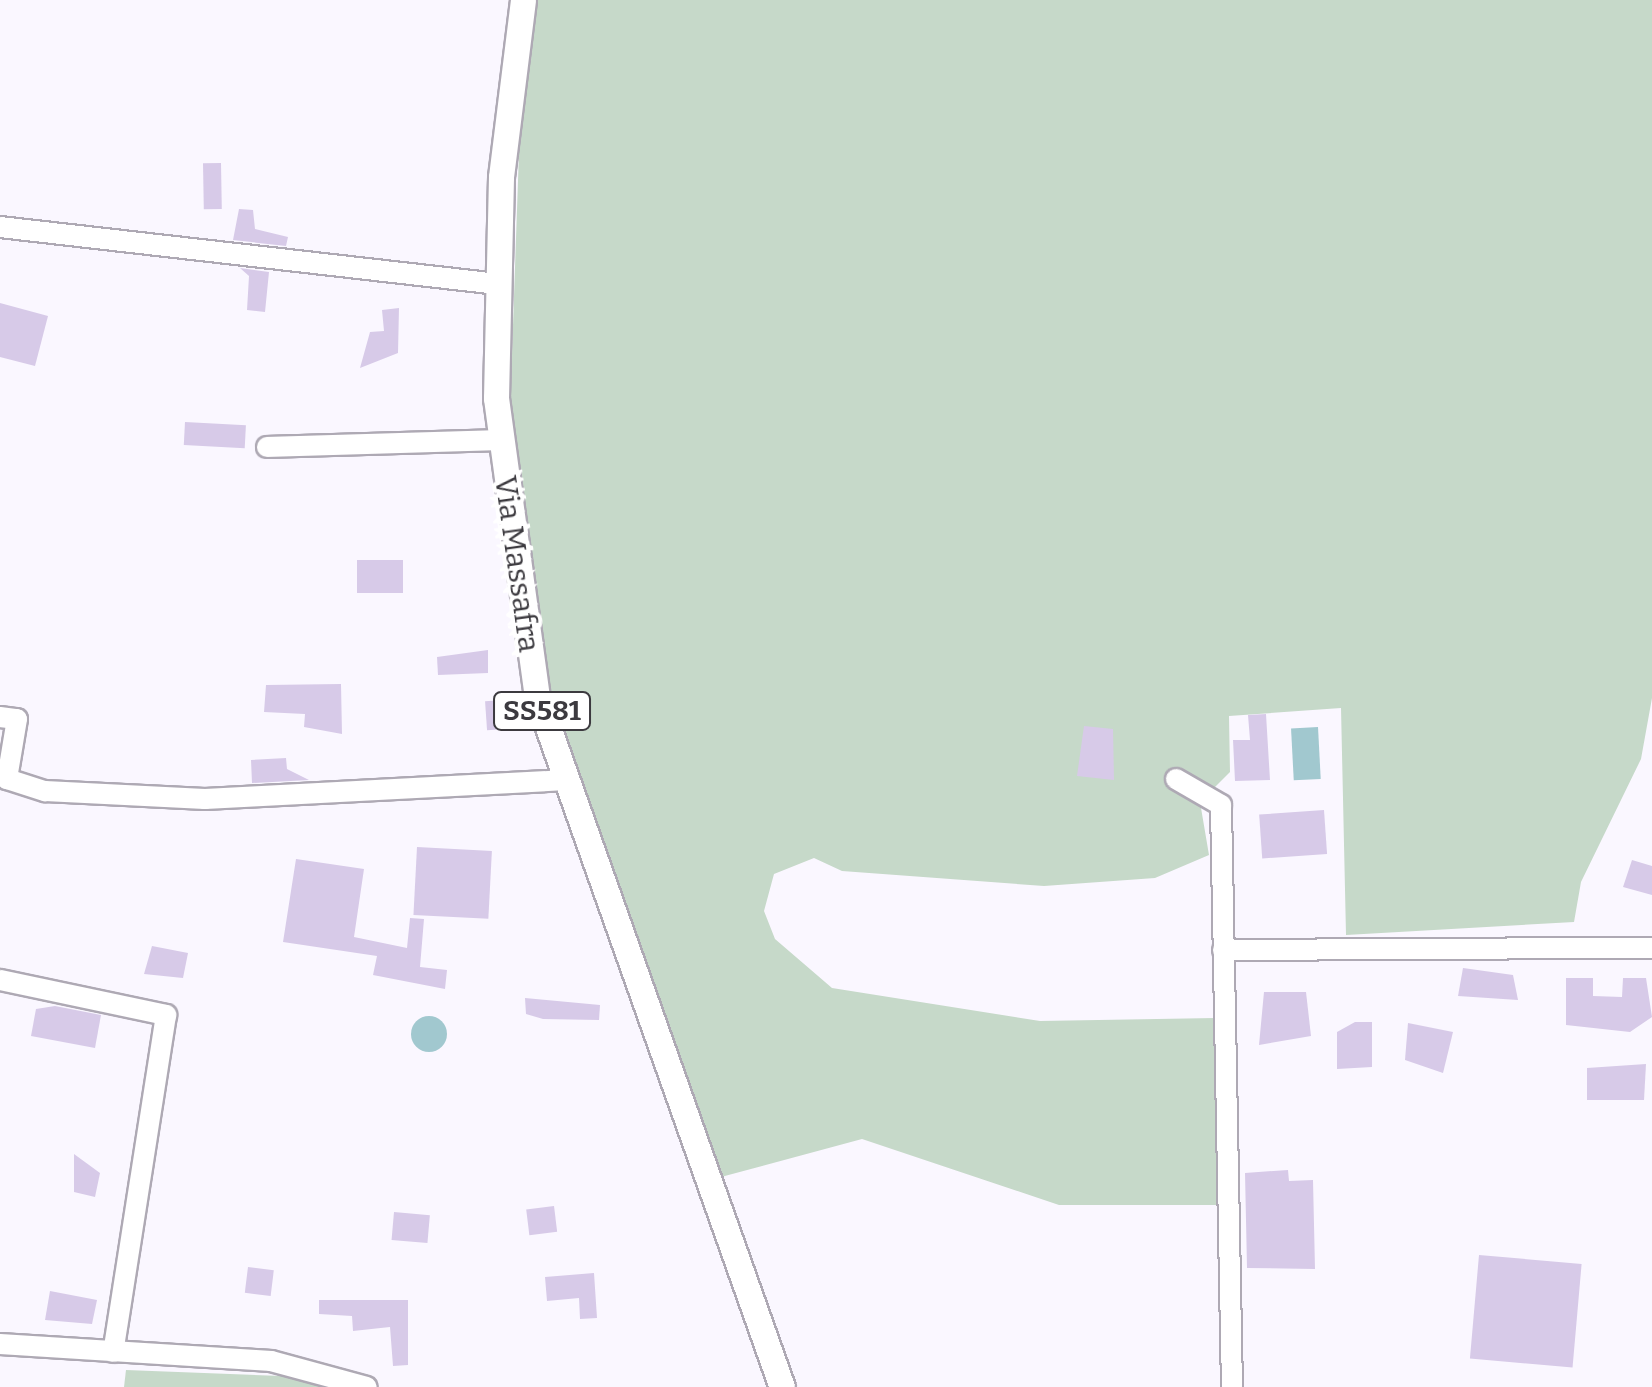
<!DOCTYPE html>
<html>
<head>
<meta charset="utf-8">
<style>
  body { margin:0 }
  #map { position:relative; width:1652px; height:1387px; overflow:hidden; background:#faf7ff; font-family:Bitter,serif }
  div>[style] { position:absolute }
  .green>* { inset:0; background:#c6d9c9 }
  .water>* { inset:0; background:#a1c8cf; transform-origin:0 0 }
  .round { border-radius:50% }
  .building>* { inset:0; background:#d7cae8; transform-origin:0 0 }
  .roads { filter:drop-shadow(2px 0 #aea9b4) drop-shadow(-2px 0 #aea9b4) drop-shadow(0 2px #aea9b4) drop-shadow(0 -2px #aea9b4) }
  .minor>* { height:20px; margin:-10px; padding:0 10px; transform-origin:10px; border-radius:10px; background:#fff }
  .major>* { height:25px; margin:-12.5px; padding:0 12.5px; transform-origin:12.5px; border-radius:12.5px; background:#fff }
  span { translate:-50% -50%; white-space:nowrap; text-align:center; line-height:1.15; -webkit-text-stroke:8px #fff; paint-order:stroke }
  .shield-label span { padding:2px 8px; background:#fff; border:2px solid; border-radius:8px; -webkit-text-stroke-width:0 }
  .shield-label { font-size:28px; color:#3c3a3f; font-weight:700 }
  .street-label { font-size:30px; color:#3c3a3f }
</style>
</head>
<body>
<div id="map">
  <div class="green">
    <div style="clip-path:polygon(533px 0,1652px 0,1652px 698px,1641px 759px,1581px 882px,1574px 922px,1346px 935px,1341px 708px,1229px 716px,1230px 772px,1200px 802px,1209px 855px,1155px 878px,1044px 886px,842px 871px,814px 858px,774px 874px,764px 911px,775px 939px,832px 988px,1040px 1021px,1215px 1018px,1217px 1205px,1059px 1205px,862px 1139px,721px 1177px,573px 769px,528px 607px,510px 412px,521px 94px)"></div>
    <div style="clip-path:polygon(126px 1370px,335px 1378px,353px 1387px,124px 1387px)"></div>
  </div>
  <div class="water">
    <div style="left:1318px;top:727px;width:52px;height:27px;rotate:87deg"></div>
    <div class="round" style="left:411px;top:1016px;width:36px;height:36px"></div>
  </div>
  <div class="building">
    <div style="left:221px;top:163px;width:46px;height:18px;rotate:89deg"></div>
    <div style="clip-path:polygon(239px 209px,253px 210px,255px 229px,288px 237px,286px 246px,233px 240px)"></div>
    <div style="clip-path:polygon(240px 268px,269px 272px,265px 312px,247px 310px,249px 276px)"></div>
    <div style="clip-path:polygon(0 303px,48px 316px,35px 366px,0 357px)"></div>
    <div style="clip-path:polygon(399px 308px,398px 353px,360px 368px,370px 332px,384px 331px,382px 310px)"></div>
    <div style="left:185px;top:422px;width:61px;height:23px;rotate:3deg"></div>
    <div style="left:403px;top:560px;width:33px;height:46px;rotate:90deg"></div>
    <div style="clip-path:polygon(488px 650px,488px 673px,438px 675px,437px 657px)"></div>
    <div style="clip-path:polygon(341px 684px,342px 734px,304px 727px,305px 714px,264px 712px,266px 685px)"></div>
    <div style="left:504px;top:700px;width:29px;height:19px;rotate:86deg"></div>
    <div style="clip-path:polygon(1266px 714px,1270px 780px,1235px 781px,1233px 740px,1250px 740px,1248px 715px)"></div>
    <div style="clip-path:polygon(1084px 726px,1113px 729px,1114px 780px,1077px 776px)"></div>
    <div style="clip-path:polygon(286px 758px,287px 769px,309px 780px,252px 783px,251px 760px)"></div>
    <div style="left:1324px;top:810px;width:44px;height:65px;rotate:86deg"></div>
    <div style="left:417px;top:847px;width:75px;height:68px;rotate:3deg"></div>
    <div style="clip-path:polygon(296px 859px,364px 869px,354px 937px,407px 948px,410px 918px,424px 919px,420px 967px,447px 970px,445px 989px,373px 975px,377px 956px,283px 942px)"></div>
    <div style="clip-path:polygon(1632px 860px,1652px 866px,1652px 895px,1623px 887px)"></div>
    <div style="clip-path:polygon(152px 946px,188px 953px,183px 978px,144px 974px)"></div>
    <div style="clip-path:polygon(1463px 968px,1513px 975px,1518px 1000px,1458px 996px)"></div>
    <div style="clip-path:polygon(1566px 978px,1593px 978px,1593px 996px,1622px 997px,1623px 978px,1646px 978px,1652px 1017px,1630px 1032px,1566px 1025px)"></div>
    <div style="clip-path:polygon(1264px 992px,1306px 992px,1311px 1036px,1259px 1045px)"></div>
    <div style="clip-path:polygon(525px 998px,600px 1005px,599px 1020px,543px 1019px,526px 1014px)"></div>
    <div style="clip-path:polygon(55px 1006px,101px 1015px,95px 1048px,31px 1036px,36px 1009px)"></div>
    <div style="clip-path:polygon(1355px 1022px,1372px 1022px,1372px 1067px,1337px 1069px,1337px 1032px)"></div>
    <div style="clip-path:polygon(1408px 1023px,1453px 1032px,1443px 1073px,1405px 1060px)"></div>
    <div style="clip-path:polygon(1646px 1064px,1644px 1100px,1587px 1100px,1587px 1068px)"></div>
    <div style="clip-path:polygon(74px 1154px,100px 1173px,95px 1197px,74px 1192px)"></div>
    <div style="clip-path:polygon(1288px 1170px,1289px 1181px,1313px 1180px,1315px 1269px,1247px 1268px,1245px 1173px)"></div>
    <div style="left:554px;top:1206px;width:26px;height:28px;rotate:83deg"></div>
    <div style="left:394px;top:1212px;width:36px;height:28px;rotate:5deg"></div>
    <div style="left:1479px;top:1255px;width:103px;height:104px;rotate:5deg"></div>
    <div style="left:248px;top:1267px;width:26px;height:26px;rotate:7deg"></div>
    <div style="clip-path:polygon(594px 1273px,597px 1318px,580px 1319px,579px 1298px,547px 1301px,545px 1277px)"></div>
    <div style="clip-path:polygon(50px 1291px,97px 1300px,92px 1324px,45px 1320px)"></div>
    <div style="clip-path:polygon(319px 1300px,408px 1300px,408px 1365px,393px 1366px,390px 1327px,353px 1331px,352px 1316px,319px 1314px)"></div>
  </div>
  <div class="roads">
    <div class="minor">
      <div style="left:0;top:227px;width:501px;rotate:6.53deg"></div>
      <div style="left:267px;top:447px;width:233px;rotate:-1.7deg"></div>
      <div style="left:0;top:717px;width:17px;rotate:7deg"></div>
      <div style="left:17px;top:719px;width:61px;rotate:99.5deg"></div>
      <div style="left:7px;top:779px;width:40px;rotate:18deg"></div>
      <div style="left:45px;top:791px;width:160px;rotate:2.9deg"></div>
      <div style="left:205px;top:799px;width:361px;rotate:-3deg"></div>
      <div style="left:1176px;top:779px;width:52px;rotate:30deg"></div>
      <div style="left:1221px;top:805px;width:582px;rotate:88.92deg"></div>
      <div style="left:1223px;top:950px;width:429px;rotate:-0.3deg"></div>
      <div style="left:0;top:980px;width:170px;rotate:11.9deg"></div>
      <div style="left:166px;top:1015px;width:341px;rotate:98.9deg"></div>
      <div style="left:0;top:1344px;width:272px;rotate:3.6deg"></div>
      <div style="left:271px;top:1361px;width:99px;rotate:15.2deg"></div>
    </div>
    <div class="major">
      <div style="left:523px;top:0;width:178px;rotate:97.1deg"></div>
      <div style="left:501px;top:177px;width:221px;rotate:91.3deg"></div>
      <div style="left:496px;top:398px;width:301px;rotate:82.2deg"></div>
      <div style="left:537px;top:696px;width:733px;rotate:70.48deg"></div>
    </div>
  </div>
  <div class="shield-label">
    <span style="left:542px;top:711px">SS581</span>
  </div>
  <div class="street-label">
    <span style="left:517px;top:564px;rotate:82deg">Via Massafra</span>
  </div>
</div>
</body>
</html>
